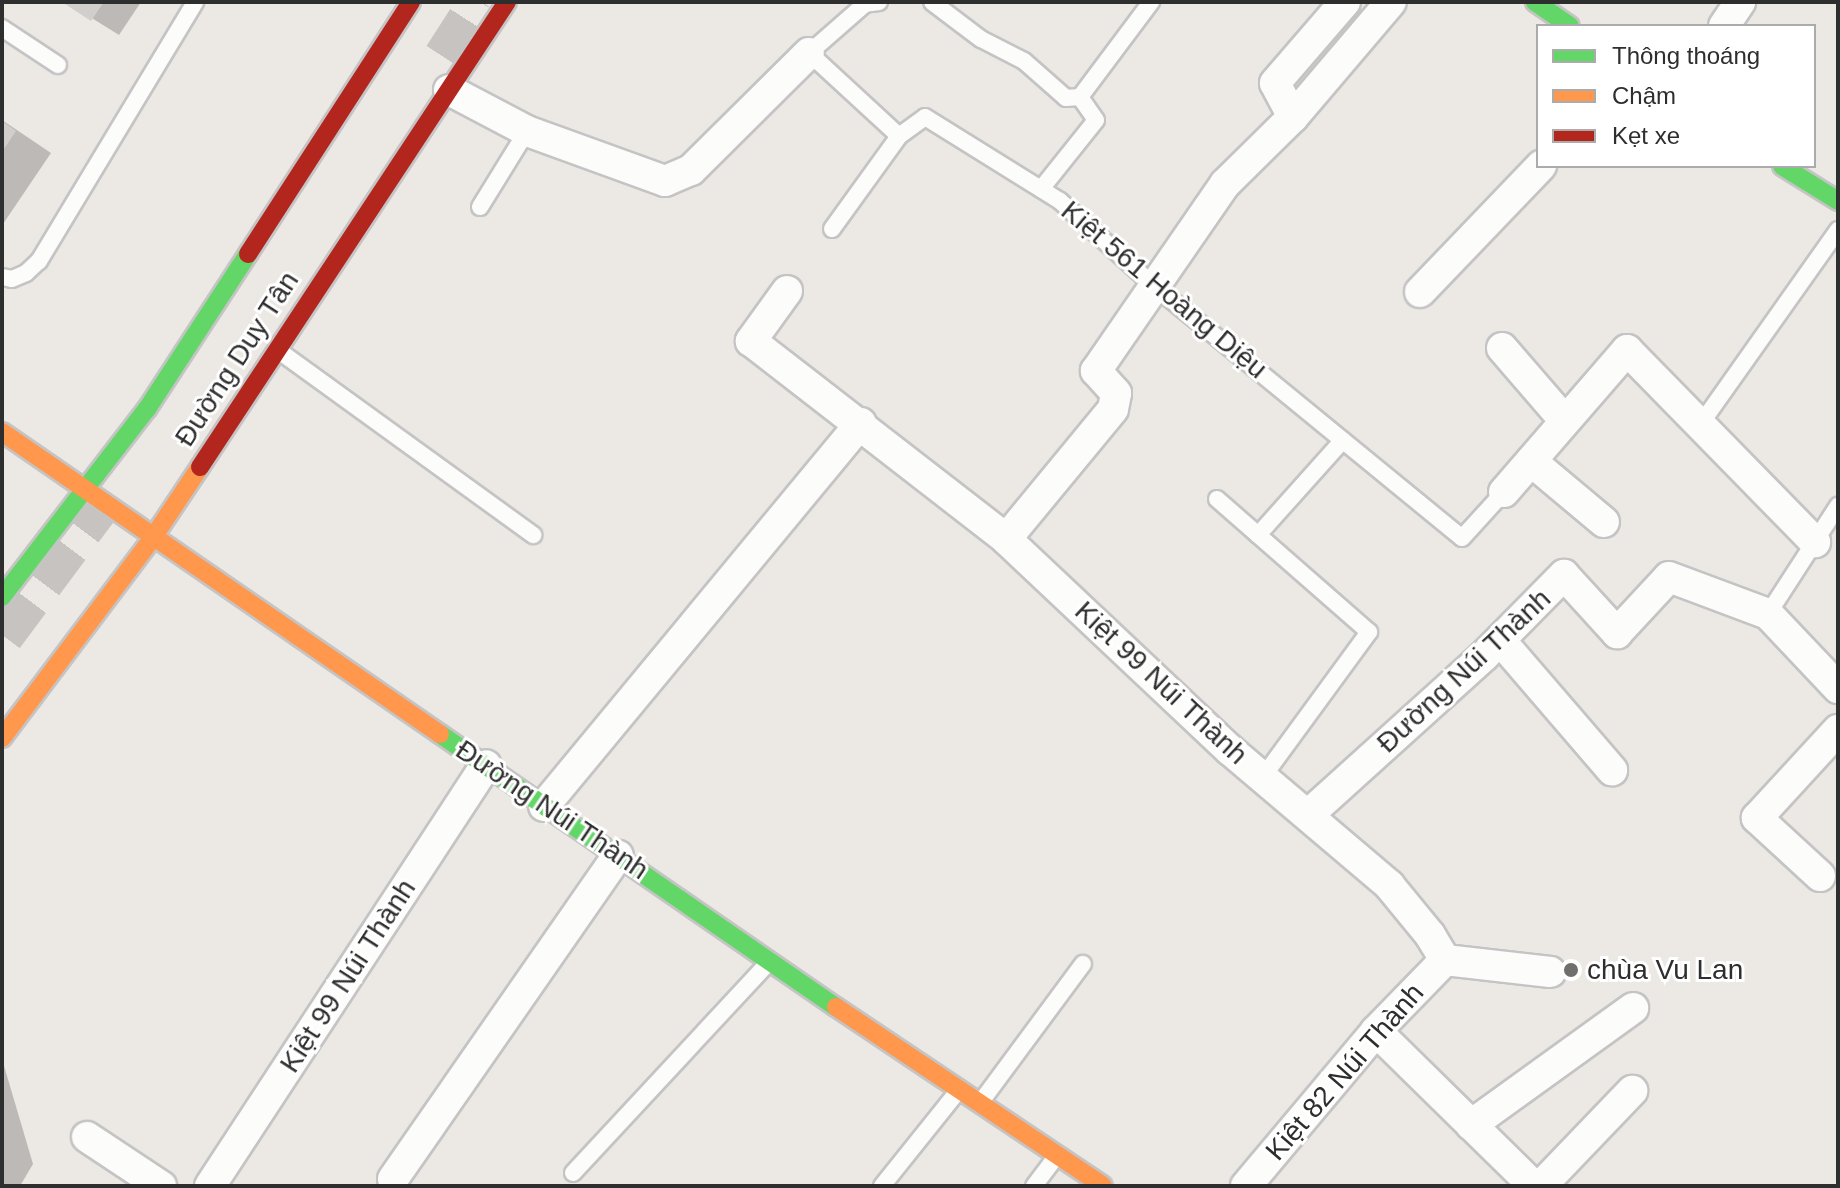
<!DOCTYPE html>
<html>
<head>
<meta charset="utf-8">
<style>
  body { margin:0 }
  #map { position:relative; width:1840px; height:1188px; overflow:hidden; background:#ece8e4; font-family:Arial,sans-serif }
  div>[style] { position:absolute }
  .shadow>* { inset:0; background:#0003 }
  .building>* { inset:0; background:#d1cecb }
  .primary-tunnel>* { height:44px; margin-top:-22px; transform-origin:0; background:repeating-linear-gradient(90deg,#c6c3c0 0 44px,transparent 0 66px) }
  .roads { filter:drop-shadow(2px 0 #c5c4c5) drop-shadow(-2px 0 #c5c4c5) drop-shadow(0 2px #c5c4c5) drop-shadow(0 -2px #c5c4c5) }
  .lane>* { height:16px; margin:-8px; padding:0 8px; transform-origin:8px; border-radius:8px; background:#fcfcfb }
  .street>* { height:30px; margin:-15px; padding:0 15px; transform-origin:15px; border-radius:15px; background:#fcfcfb }
  .fast>* { height:18px; margin:-9px; padding:0 9px; transform-origin:9px; border-radius:9px; background:#63d668 }
  .slow>* { height:18px; margin:-9px; padding:0 9px; transform-origin:9px; border-radius:9px; background:#ff974d }
  .jam>* { height:18px; margin:-9px; padding:0 9px; transform-origin:9px; border-radius:9px; background:#b3261e }
  .dots>* { width:22px; height:22px; translate:-50% -50%; box-sizing:border-box; border:4px solid #fff; border-radius:50% }
  span { translate:-50% -50%; white-space:nowrap; text-align:center; line-height:1.15; -webkit-text-stroke:6px #fff; paint-order:stroke }
  .street-label { font-size:28px; color:#2e2e2e }
  .poi-label { font-size:28px; color:#2e2e2e }
  .left { translate:0 -50%; text-align:left }
  .frame { position:absolute; inset:0; border:4px solid #2e2e2e; pointer-events:none }
  .legend { position:absolute; left:1536px; top:24px; width:280px; height:144px; box-sizing:border-box; background:#fff; border:2px solid #ababab; margin:0; padding:10px 14px; list-style:none; font-size:24px; color:#2e2e2e }
  .legend li { display:flex; align-items:center; gap:16px; height:40px }
  .legend b { width:40px; border:2px solid #ababab }
</style>
</head>
<body>
<div id="map">
  <div class="shadow">
    <div style="clip-path:polygon(66px 2px,141px 2px,119px 35px)"></div>
    <div style="clip-path:polygon(2px 120px,51px 153px,3px 224px,2px 224px)"></div>
    <div style="clip-path:polygon(2px 1059px,33px 1164px,20px 1186px,2px 1186px)"></div>
  </div>
  <div class="building">
    <div style="clip-path:polygon(62px 2px,104px 2px,91px 21px)"></div>
    <div style="clip-path:polygon(2px 121px,16px 131px,2px 152px)"></div>
  </div>
  <div class="primary-tunnel">
    <div style="left:445px;top:58px;width:67px;rotate:-57.3deg"></div>
    <div style="left:2px;top:635px;width:157px;rotate:-53.3deg"></div>
  </div>
  <div class="roads">
    <div class="lane">
      <div style="left:879px;top:2px;width:14px;rotate:172deg"></div>
      <div style="left:865px;top:4px;width:74px;rotate:138.8deg"></div>
      <div style="left:809px;top:53px;width:122px;rotate:42.7deg"></div>
      <div style="left:899px;top:136px;width:32px;rotate:-36deg"></div>
      <div style="left:925px;top:117px;width:159px;rotate:31.9deg"></div>
      <div style="left:1060px;top:201px;width:125px;rotate:42.1deg"></div>
      <div style="left:1153px;top:285px;width:399px;rotate:39.3deg"></div>
      <div style="left:1462px;top:538px;width:62px;rotate:-47.6deg"></div>
      <div style="left:932px;top:2px;width:61px;rotate:37.1deg"></div>
      <div style="left:981px;top:39px;width:48px;rotate:27.1deg"></div>
      <div style="left:1024px;top:61px;width:56px;rotate:41.4deg"></div>
      <div style="left:1066px;top:98px;width:14px;rotate:-4deg"></div>
      <div style="left:1080px;top:97px;width:119px;rotate:-53.2deg"></div>
      <div style="left:2px;top:28px;width:67px;rotate:33.5deg"></div>
      <div style="left:1041px;top:189px;width:88px;rotate:-51.4deg"></div>
      <div style="left:1096px;top:120px;width:28px;rotate:-125deg"></div>
      <div style="left:480px;top:207px;width:89px;rotate:-58.3deg"></div>
      <div style="left:832px;top:229px;width:115px;rotate:-54.2deg"></div>
      <div style="left:2px;top:277px;width:10px;rotate:11deg"></div>
      <div style="left:12px;top:279px;width:15px;rotate:-23deg"></div>
      <div style="left:26px;top:273px;width:18px;rotate:-43deg"></div>
      <div style="left:39px;top:261px;width:302px;rotate:-58.9deg"></div>
      <div style="left:279px;top:351px;width:314px;rotate:35.9deg"></div>
      <div style="left:1700px;top:425px;width:239px;rotate:-54.7deg"></div>
      <div style="left:1217px;top:499px;width:202px;rotate:41.2deg"></div>
      <div style="left:1369px;top:632px;width:180px;rotate:126.2deg"></div>
      <div style="left:1258px;top:535px;width:127px;rotate:-48.2deg"></div>
      <div style="left:1768px;top:614px;width:129px;rotate:-57.1deg"></div>
      <div style="left:980px;top:1103px;width:173px;rotate:-53.5deg"></div>
      <div style="left:573px;top:1173px;width:287px;rotate:-47.1deg"></div>
      <div style="left:882px;top:1186px;width:122px;rotate:-51.3deg"></div>
      <div style="left:1034px;top:1186px;width:36px;rotate:-53deg"></div>
    </div>
    <div class="street">
      <div style="left:1724px;top:26px;width:29px;rotate:-56deg"></div>
      <div style="left:449px;top:90px;width:88px;rotate:27.7deg"></div>
      <div style="left:527px;top:131px;width:147px;rotate:19.9deg"></div>
      <div style="left:665px;top:181px;width:28px;rotate:-23deg"></div>
      <div style="left:691px;top:170px;width:166px;rotate:-44.8deg"></div>
      <div style="left:1293px;top:117px;width:151px;rotate:-49.6deg"></div>
      <div style="left:787px;top:291px;width:62px;rotate:125.8deg"></div>
      <div style="left:751px;top:341px;width:323px;rotate:37.8deg"></div>
      <div style="left:1006px;top:539px;width:308px;rotate:43.3deg"></div>
      <div style="left:1230px;top:750px;width:209px;rotate:40.3deg"></div>
      <div style="left:1389px;top:885px;width:65px;rotate:50.6deg"></div>
      <div style="left:1430px;top:935px;width:29px;rotate:59deg"></div>
      <div style="left:1420px;top:292px;width:175px;rotate:-46.2deg"></div>
      <div style="left:1502px;top:348px;width:96px;rotate:49.2deg"></div>
      <div style="left:1531px;top:461px;width:95px;rotate:39.9deg"></div>
      <div style="left:1504px;top:492px;width:188px;rotate:-49.1deg"></div>
      <div style="left:1627px;top:350px;width:269px;rotate:45.6deg"></div>
      <div style="left:1006px;top:539px;width:168px;rotate:-50.5deg"></div>
      <div style="left:1113px;top:409px;width:16px;rotate:-79deg"></div>
      <div style="left:1116px;top:393px;width:30px;rotate:-132deg"></div>
      <div style="left:1096px;top:371px;width:227px;rotate:-55.4deg"></div>
      <div style="left:1225px;top:184px;width:95px;rotate:-44.6deg"></div>
      <div style="left:1293px;top:117px;width:38px;rotate:-118deg"></div>
      <div style="left:1275px;top:83px;width:107px;rotate:-49.2deg"></div>
      <div style="left:1500px;top:640px;width:172px;rotate:49.3deg"></div>
      <div style="left:544px;top:806px;width:497px;rotate:-50.4deg"></div>
      <div style="left:1308px;top:815px;width:237px;rotate:-42.1deg"></div>
      <div style="left:1484px;top:656px;width:114px;rotate:-45.4deg"></div>
      <div style="left:1564px;top:575px;width:79px;rotate:47.6deg"></div>
      <div style="left:1617px;top:633px;width:76px;rotate:-47.1deg"></div>
      <div style="left:1669px;top:577px;width:106px;rotate:20.5deg"></div>
      <div style="left:1768px;top:614px;width:102px;rotate:46.6deg"></div>
      <div style="left:1820px;top:876px;width:86px;rotate:-137.4deg"></div>
      <div style="left:1757px;top:818px;width:120px;rotate:-47.4deg"></div>
      <div style="left:1445px;top:960px;width:106px;rotate:6.5deg"></div>
      <div style="left:1376px;top:1031px;width:221px;rotate:44.5deg"></div>
      <div style="left:1471px;top:1125px;width:200px;rotate:-35.8deg"></div>
      <div style="left:87px;top:1137px;width:89px;rotate:33.5deg"></div>
      <div style="left:393px;top:1179px;width:394px;rotate:-55.2deg"></div>
      <div style="left:210px;top:1186px;width:503px;rotate:-56.75deg"></div>
      <div style="left:1246px;top:1186px;width:202px;rotate:-50deg"></div>
      <div style="left:1376px;top:1031px;width:99px;rotate:-45.8deg"></div>
      <div style="left:1541px;top:1186px;width:132px;rotate:-46.2deg"></div>
    </div>
    <div class="fast">
      <div style="left:1535px;top:2px;width:42px;rotate:34.4deg"></div>
      <div style="left:1782px;top:166px;width:66px;rotate:32deg"></div>
      <div style="left:2px;top:597px;width:237px;rotate:-52.4deg"></div>
      <div style="left:147px;top:409px;width:185px;rotate:-56.9deg"></div>
      <div style="left:440px;top:734px;width:481px;rotate:34.6deg"></div>
    </div>
    <div class="slow">
      <div style="left:2px;top:432px;width:532px;rotate:34.59deg"></div>
      <div style="left:2px;top:738px;width:253px;rotate:-53deg"></div>
      <div style="left:154px;top:536px;width:83px;rotate:-56.3deg"></div>
      <div style="left:836px;top:1007px;width:321px;rotate:33.8deg"></div>
    </div>
    <div class="jam">
      <div style="left:248px;top:254px;width:300px;rotate:-57.1deg"></div>
      <div style="left:200px;top:467px;width:557px;rotate:-56.57deg"></div>
    </div>
  </div>
  <div class="dots">
    <div style="left:1571px;top:970px;background:#706f6e"></div>
  </div>
  <div class="street-label">
    <span style="left:1164px;top:290px;rotate:40deg">Kiệt 561 Hoàng Diệu</span>
    <span style="left:237px;top:359px;rotate:-57deg">Đường Duy Tân</span>
    <span style="left:1464px;top:671px;rotate:-43deg">Đường Núi Thành</span>
    <span style="left:1161px;top:683px;rotate:43deg">Kiệt 99 Núi Thành</span>
    <span style="left:552px;top:810px;rotate:34deg">Đường Núi Thành</span>
    <span style="left:348px;top:976px;rotate:-57deg">Kiệt 99 Núi Thành</span>
    <span style="left:1345px;top:1072px;rotate:-49deg">Kiệt 82 Núi Thành</span>
  </div>
  <div class="poi-label">
    <span class="left" style="left:1587px;top:970px">chùa Vu Lan</span>
  </div>
  <div class="frame"></div>
  <ul class="legend">
  <li><b style="height:10px;background:#63d668"></b>Thông thoáng</li>
  <li><b style="height:10px;background:#ff974d"></b>Chậm</li>
  <li><b style="height:10px;background:#b3261e"></b>Kẹt xe</li>
  </ul>
</div>
</body>
</html>
